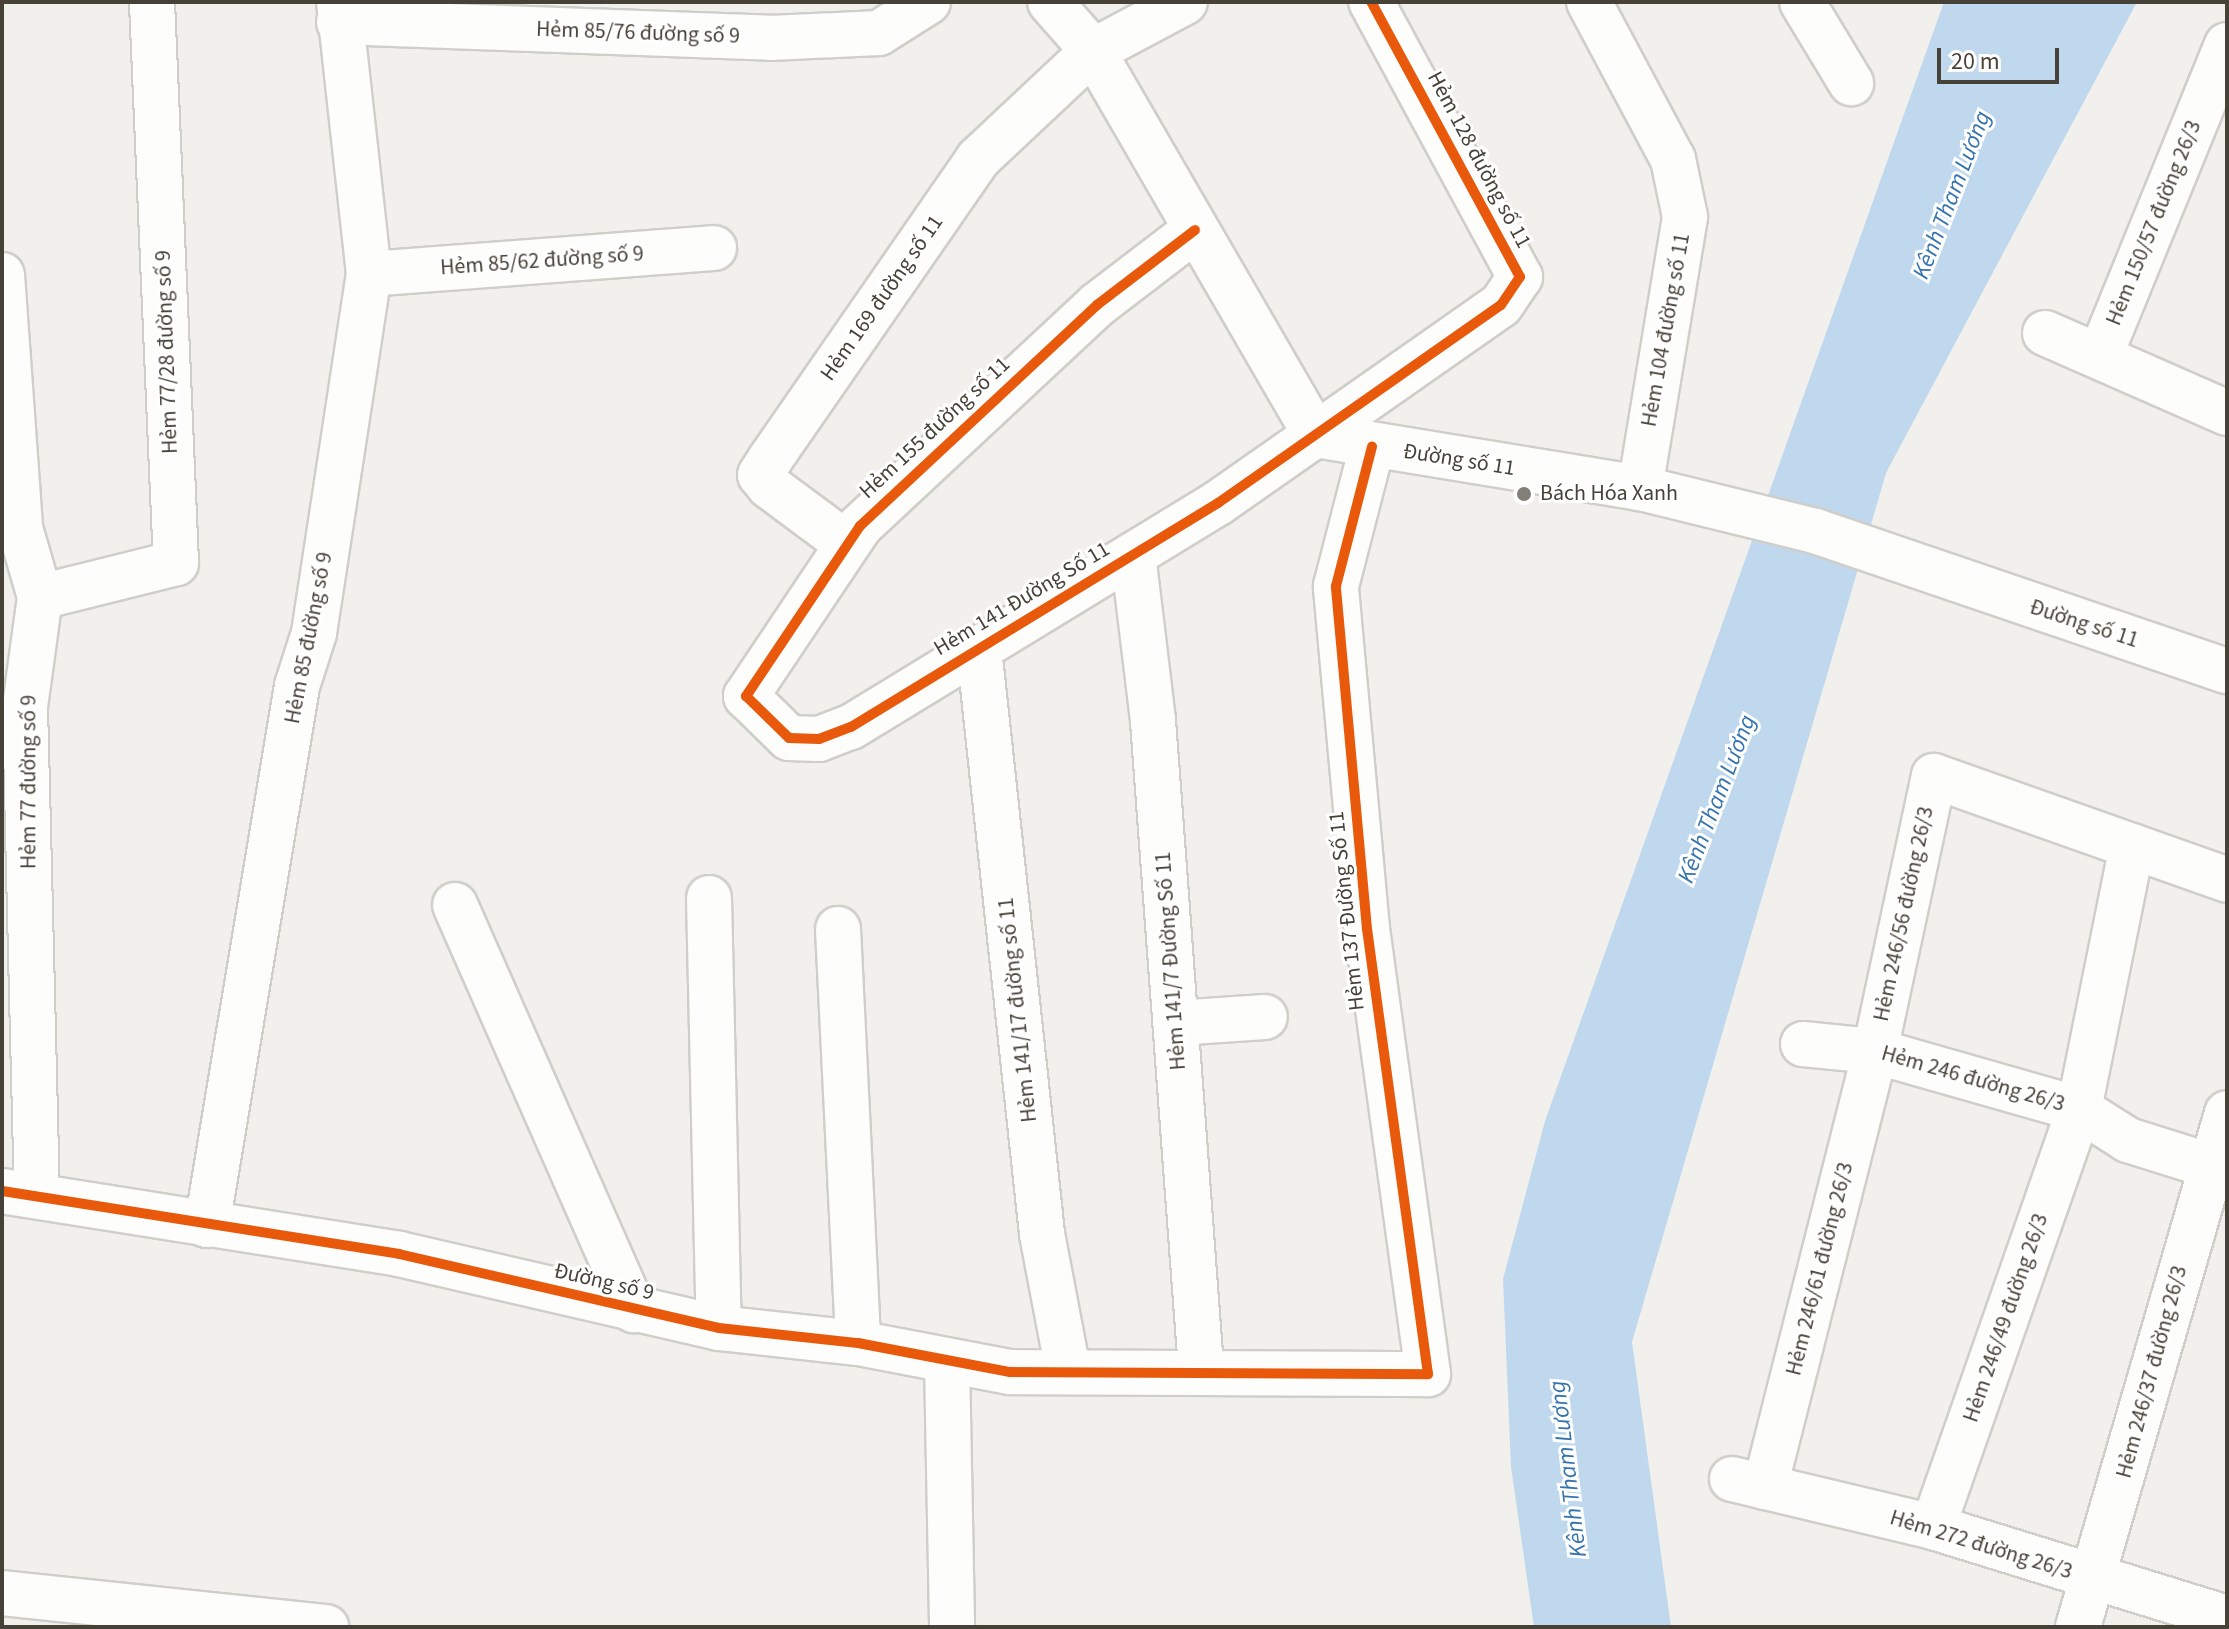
<!DOCTYPE html>
<html>
<head>
<meta charset="utf-8">
<style>
  body { margin:0 }
  #map { position:relative; width:2229px; height:1629px; overflow:hidden; background:#f1f0ec; font-family:"Source Sans 3",sans-serif }
  div>[style] { position:absolute }
  .water>* { inset:0; background:#bfd8ed }
  .roads { filter:drop-shadow(2px 0 #cfcec9) drop-shadow(-2px 0 #cfcec9) drop-shadow(0 2px #cfcec9) drop-shadow(0 -2px #cfcec9) }
  .minor>* { height:44px; margin:-22px; padding:0 22px; transform-origin:22px; border-radius:22px; background:#fdfdfc }
  .cycleway>* { height:10px; margin:-5px; padding:0 5px; transform-origin:5px; border-radius:5px; background:#e8590c }
  .dots>* { width:22px; height:22px; translate:-50% -50%; box-sizing:border-box; border:4px solid #fff; border-radius:50% }
  span { translate:-50% -50%; white-space:nowrap; text-align:center; line-height:1.15; -webkit-text-stroke:6px #fff; paint-order:stroke }
  .street-label { font-size:22px; color:#474238 }
  .poi-label { font-size:22px; color:#474238 }
  .left { translate:0 -50%; text-align:left }
  .water-label { font-size:24px; color:#3674ae; font-style:italic }
  .frame { position:absolute; inset:0; border:4px solid #474238; pointer-events:none }
  .scale { position:absolute; left:1937px; top:48px; width:122px; height:36px; box-sizing:border-box; border:4px solid #474238; border-top:0; padding-left:10px; font-size:24px; line-height:28px; white-space:nowrap; color:#474238; -webkit-text-stroke:6px #fff; paint-order:stroke }
</style>
</head>
<body>
<div id="map">
  <div class="water">
    <div style="clip-path:polygon(1944px 2px,2137px 2px,1886px 473px,1632px 1342px,1671px 1627px,1534px 1627px,1511px 1467px,1503px 1279px,1545px 1121px)"></div>
  </div>
  <div class="roads">
    <div class="minor">
      <div style="left:1050px;top:2px;width:65px;rotate:48.7deg"></div>
      <div style="left:1093px;top:51px;width:444px;rotate:59.9deg"></div>
      <div style="left:1316px;top:435px;width:328px;rotate:9.3deg"></div>
      <div style="left:1640px;top:488px;width:180px;rotate:13.8deg"></div>
      <div style="left:1815px;top:531px;width:435px;rotate:18.8deg"></div>
      <div style="left:1589px;top:2px;width:178px;rotate:61.9deg"></div>
      <div style="left:1673px;top:159px;width:59px;rotate:78.3deg"></div>
      <div style="left:1685px;top:217px;width:275px;rotate:99.4deg"></div>
      <div style="left:1802px;top:2px;width:95px;rotate:58.8deg"></div>
      <div style="left:339px;top:22px;width:432px;rotate:2.1deg"></div>
      <div style="left:771px;top:38px;width:108px;rotate:-2.7deg"></div>
      <div style="left:879px;top:33px;width:58px;rotate:-32.3deg"></div>
      <div style="left:1195px;top:230px;width:123px;rotate:142.6deg"></div>
      <div style="left:1097px;top:305px;width:324px;rotate:137deg"></div>
      <div style="left:860px;top:526px;width:205px;rotate:123.8deg"></div>
      <div style="left:746px;top:696px;width:60px;rotate:44.3deg"></div>
      <div style="left:789px;top:738px;width:30px;rotate:2deg"></div>
      <div style="left:819px;top:739px;width:34px;rotate:-21deg"></div>
      <div style="left:851px;top:727px;width:430px;rotate:-31.4deg"></div>
      <div style="left:1218px;top:503px;width:345px;rotate:-35deg"></div>
      <div style="left:1501px;top:305px;width:34px;rotate:-56deg"></div>
      <div style="left:1520px;top:277px;width:313px;rotate:-118.4deg"></div>
      <div style="left:369px;top:274px;width:346px;rotate:-4.3deg"></div>
      <div style="left:2px;top:275px;width:254px;rotate:85.9deg"></div>
      <div style="left:20px;top:528px;width:72px;rotate:73.8deg"></div>
      <div style="left:40px;top:597px;width:111px;rotate:97.8deg"></div>
      <div style="left:25px;top:707px;width:489px;rotate:88.6deg"></div>
      <div style="left:2045px;top:333px;width:199px;rotate:23.7deg"></div>
      <div style="left:2100px;top:356px;width:336px;rotate:-67.8deg"></div>
      <div style="left:847px;top:544px;width:97px;rotate:-143.4deg"></div>
      <div style="left:769px;top:486px;width:14px;rotate:-129deg"></div>
      <div style="left:760px;top:475px;width:20px;rotate:-57deg"></div>
      <div style="left:771px;top:458px;width:364px;rotate:-55.3deg"></div>
      <div style="left:978px;top:159px;width:158px;rotate:-43.2deg"></div>
      <div style="left:1093px;top:51px;width:104px;rotate:-28deg"></div>
      <div style="left:1133px;top:555px;width:167px;rotate:83.1deg"></div>
      <div style="left:1153px;top:721px;width:649px;rotate:85.76deg"></div>
      <div style="left:40px;top:597px;width:140px;rotate:-14deg"></div>
      <div style="left:176px;top:563px;width:562px;rotate:-92.45deg"></div>
      <div style="left:979px;top:649px;width:588px;rotate:83.85deg"></div>
      <div style="left:1042px;top:1234px;width:138px;rotate:79.2deg"></div>
      <div style="left:709px;top:898px;width:430px;rotate:88.7deg"></div>
      <div style="left:455px;top:905px;width:443px;rotate:66.2deg"></div>
      <div style="left:838px;top:929px;width:414px;rotate:87.2deg"></div>
      <div style="left:1176px;top:1023px;width:89px;rotate:-3.9deg"></div>
      <div style="left:1803px;top:1044px;width:72px;rotate:5.6deg"></div>
      <div style="left:1875px;top:1051px;width:212px;rotate:15.9deg"></div>
      <div style="left:2079px;top:1109px;width:58px;rotate:32.3deg"></div>
      <div style="left:2128px;top:1140px;width:104px;rotate:17.4deg"></div>
      <div style="left:2px;top:1191px;width:402px;rotate:9deg"></div>
      <div style="left:399px;top:1254px;width:328px;rotate:13deg"></div>
      <div style="left:719px;top:1328px;width:140px;rotate:6.2deg"></div>
      <div style="left:858px;top:1343px;width:155px;rotate:10.8deg"></div>
      <div style="left:1010px;top:1372px;width:418px;rotate:0.3deg"></div>
      <div style="left:1428px;top:1374px;width:449px;rotate:-97.8deg"></div>
      <div style="left:1367px;top:929px;width:344px;rotate:-95.2deg"></div>
      <div style="left:1336px;top:586px;width:144px;rotate:-75.5deg"></div>
      <div style="left:207px;top:1225px;width:546px;rotate:-80.52deg"></div>
      <div style="left:297px;top:686px;width:56px;rotate:-72.2deg"></div>
      <div style="left:314px;top:633px;width:363px;rotate:-81.3deg"></div>
      <div style="left:369px;top:274px;width:274px;rotate:-96.3deg"></div>
      <div style="left:947px;top:1362px;width:265px;rotate:88.9deg"></div>
      <div style="left:1732px;top:1479px;width:207px;rotate:13.4deg"></div>
      <div style="left:1933px;top:1527px;width:308px;rotate:17.2deg"></div>
      <div style="left:1765px;top:1487px;width:450px;rotate:-75.8deg"></div>
      <div style="left:1875px;top:1051px;width:281px;rotate:-77.9deg"></div>
      <div style="left:1934px;top:776px;width:311px;rotate:19.5deg"></div>
      <div style="left:1933px;top:1527px;width:443px;rotate:-70.7deg"></div>
      <div style="left:2079px;top:1109px;width:268px;rotate:-78.6deg"></div>
      <div style="left:2px;top:1593px;width:326px;rotate:6deg"></div>
      <div style="left:2078px;top:1627px;width:535px;rotate:-73.83deg"></div>
    </div>
  </div>
  <div class="cycleway">
    <div style="left:1195px;top:230px;width:123px;rotate:142.6deg"></div>
    <div style="left:1097px;top:305px;width:324px;rotate:137deg"></div>
    <div style="left:860px;top:526px;width:205px;rotate:123.8deg"></div>
    <div style="left:746px;top:696px;width:60px;rotate:44.3deg"></div>
    <div style="left:789px;top:738px;width:30px;rotate:2deg"></div>
    <div style="left:819px;top:739px;width:34px;rotate:-21deg"></div>
    <div style="left:851px;top:727px;width:430px;rotate:-31.4deg"></div>
    <div style="left:1218px;top:503px;width:345px;rotate:-35deg"></div>
    <div style="left:1501px;top:305px;width:34px;rotate:-56deg"></div>
    <div style="left:1520px;top:277px;width:313px;rotate:-118.4deg"></div>
    <div style="left:2px;top:1191px;width:402px;rotate:9deg"></div>
    <div style="left:399px;top:1254px;width:328px;rotate:13deg"></div>
    <div style="left:719px;top:1328px;width:140px;rotate:6.2deg"></div>
    <div style="left:858px;top:1343px;width:155px;rotate:10.8deg"></div>
    <div style="left:1010px;top:1372px;width:418px;rotate:0.3deg"></div>
    <div style="left:1428px;top:1374px;width:449px;rotate:-97.8deg"></div>
    <div style="left:1367px;top:929px;width:344px;rotate:-95.2deg"></div>
    <div style="left:1336px;top:586px;width:144px;rotate:-75.5deg"></div>
  </div>
  <div class="dots">
    <div style="left:1524px;top:494px;background:#827f77"></div>
  </div>
  <div class="street-label">
    <span style="left:638px;top:33px;rotate:2deg">Hẻm 85/76 đường số 9</span>
    <span style="left:1479px;top:160px;rotate:62deg">Hẻm 128 đường số 11</span>
    <span style="left:2154px;top:223px;rotate:-68deg">Hẻm 150/57 đường 26/3</span>
    <span style="left:542px;top:261px;rotate:-4deg">Hẻm 85/62 đường số 9</span>
    <span style="left:882px;top:298px;rotate:-55deg">Hẻm 169 đường số 11</span>
    <span style="left:1666px;top:330px;rotate:-80deg">Hẻm 104 đường số 11</span>
    <span style="left:167px;top:352px;rotate:-92deg">Hẻm 77/28 đường số 9</span>
    <span style="left:935px;top:428px;rotate:-43deg">Hẻm 155 đường số 11</span>
    <span style="left:1459px;top:460px;rotate:9deg">Đường số 11</span>
    <span style="left:1022px;top:599px;rotate:-31deg">Hẻm 141 Đường Số 11</span>
    <span style="left:2084px;top:624px;rotate:18deg">Đường số 11</span>
    <span style="left:309px;top:638px;rotate:-79deg">Hẻm 85 đường số 9</span>
    <span style="left:29px;top:782px;rotate:-90deg">Hẻm 77 đường số 9</span>
    <span style="left:1347px;top:911px;rotate:-96deg">Hẻm 137 Đường Số 11</span>
    <span style="left:1904px;top:914px;rotate:-78deg">Hẻm 246/56 đường 26/3</span>
    <span style="left:1171px;top:961px;rotate:-94deg">Hẻm 141/7 Đường Số 11</span>
    <span style="left:1018px;top:1010px;rotate:-96deg">Hẻm 141/17 đường số 11</span>
    <span style="left:1973px;top:1079px;rotate:16deg">Hẻm 246 đường 26/3</span>
    <span style="left:1820px;top:1269px;rotate:-76deg">Hẻm 246/61 đường 26/3</span>
    <span style="left:604px;top:1282px;rotate:13deg">Đường số 9</span>
    <span style="left:2006px;top:1318px;rotate:-71deg">Hẻm 246/49 đường 26/3</span>
    <span style="left:2152px;top:1372px;rotate:-75deg">Hẻm 246/37 đường 26/3</span>
    <span style="left:1981px;top:1545px;rotate:17deg">Hẻm 272 đường 26/3</span>
  </div>
  <div class="poi-label">
    <span class="left" style="left:1540px;top:494px">Bách Hóa Xanh</span>
  </div>
  <div class="water-label">
    <span style="left:1952px;top:195px;rotate:-69deg">Kênh Tham Lương</span>
    <span style="left:1717px;top:799px;rotate:-69deg">Kênh Tham Lương</span>
    <span style="left:1568px;top:1469px;rotate:-97deg">Kênh Tham Lương</span>
  </div>
  <div class="frame"></div>
  <div class="scale">20 m</div>
</div>
</body>
</html>
